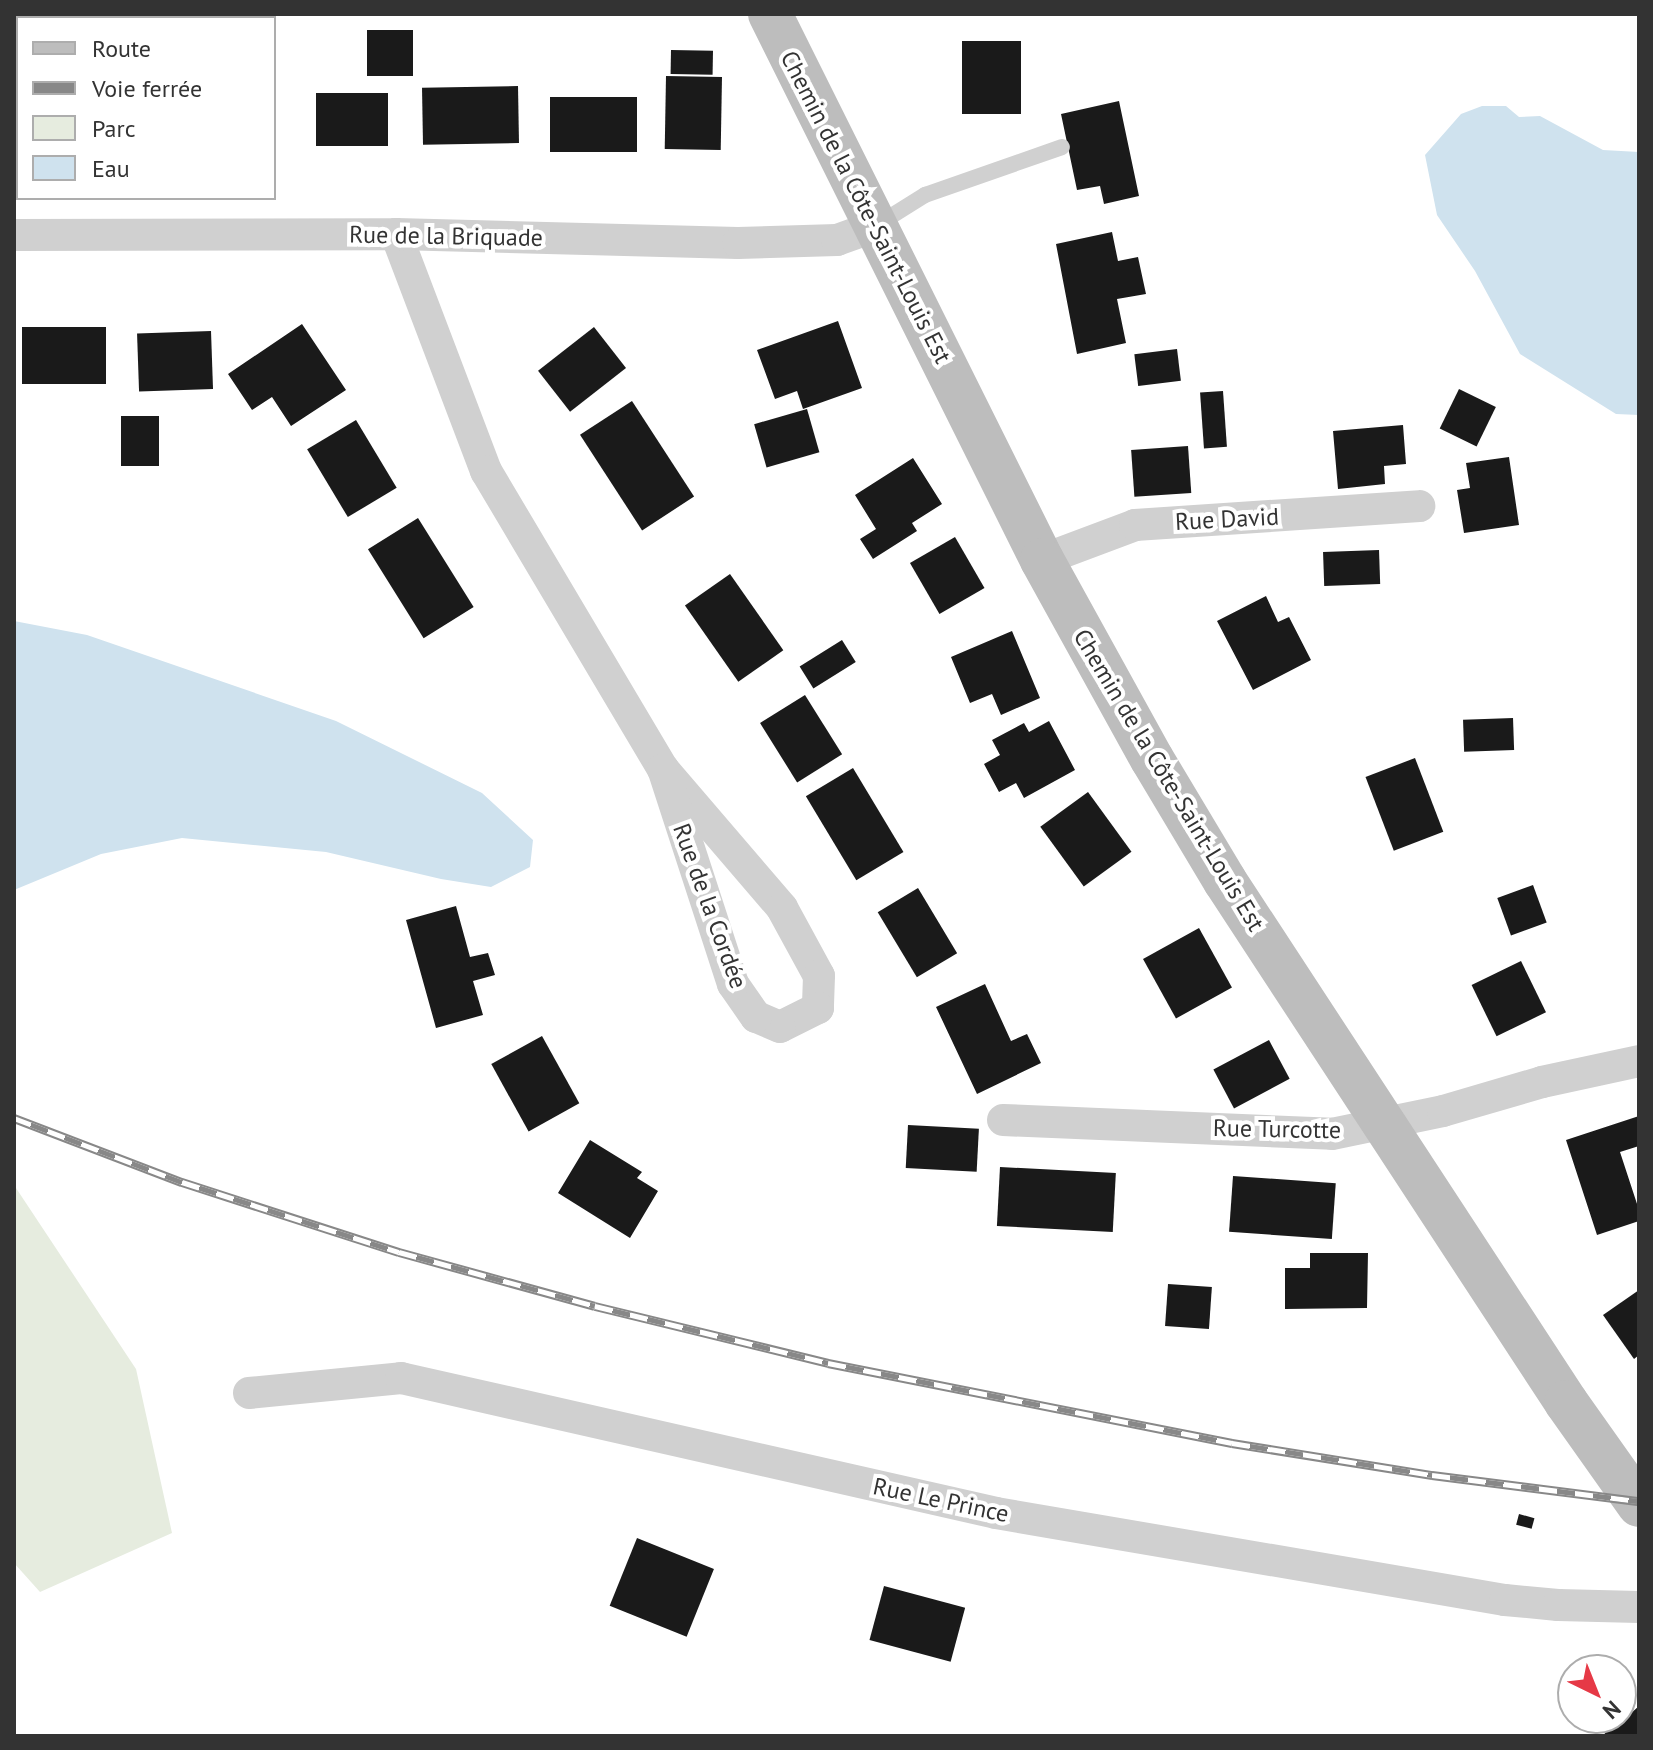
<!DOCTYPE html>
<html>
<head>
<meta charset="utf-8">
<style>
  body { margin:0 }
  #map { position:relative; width:1653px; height:1750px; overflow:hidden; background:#fff; font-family:"PT Sans",sans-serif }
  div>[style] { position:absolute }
  .green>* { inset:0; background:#e6ecdf }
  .water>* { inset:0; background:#cfe2ee }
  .building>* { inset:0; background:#1a1a1a; transform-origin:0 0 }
  .lane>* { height:16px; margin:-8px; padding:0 8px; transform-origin:8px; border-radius:8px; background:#d0d0d0 }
  .street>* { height:32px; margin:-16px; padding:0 16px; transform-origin:16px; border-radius:16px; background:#d0d0d0 }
  .secondary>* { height:44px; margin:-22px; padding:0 22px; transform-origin:22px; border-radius:22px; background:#bdbdbd }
  .rail>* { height:9px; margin-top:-4.5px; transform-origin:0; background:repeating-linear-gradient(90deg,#fff 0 18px,#888 0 36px); box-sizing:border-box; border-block:2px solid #888 }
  span { translate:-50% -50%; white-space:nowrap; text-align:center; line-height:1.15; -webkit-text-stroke:8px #fff; paint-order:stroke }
  .street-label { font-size:24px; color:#333 }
  .frame { position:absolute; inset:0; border:16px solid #333; pointer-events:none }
  .legend { position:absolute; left:16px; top:16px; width:260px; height:184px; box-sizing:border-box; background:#fff; border:2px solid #adadad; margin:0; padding:10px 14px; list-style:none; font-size:24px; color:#333 }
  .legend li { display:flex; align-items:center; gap:16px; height:40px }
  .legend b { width:40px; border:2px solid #adadad }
  .north { position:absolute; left:1557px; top:1654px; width:80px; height:80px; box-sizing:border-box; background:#fff; border:2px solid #adadad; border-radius:50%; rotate:137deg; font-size:22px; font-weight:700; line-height:32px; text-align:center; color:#333 }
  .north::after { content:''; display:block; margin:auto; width:28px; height:36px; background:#e63946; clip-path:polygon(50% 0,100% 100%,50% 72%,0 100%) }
</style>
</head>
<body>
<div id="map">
  <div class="green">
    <div style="clip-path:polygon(14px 1185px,136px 1369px,172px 1533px,40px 1592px,14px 1563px)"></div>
  </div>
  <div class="water">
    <div style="clip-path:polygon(1482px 106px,1506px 106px,1519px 117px,1540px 116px,1603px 150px,1639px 152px,1639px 415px,1616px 414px,1520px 354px,1475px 271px,1437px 215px,1425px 155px,1461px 114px)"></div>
    <div style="clip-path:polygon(14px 621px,87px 635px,336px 721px,482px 793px,533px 840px,530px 867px,491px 887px,441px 879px,326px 852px,182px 838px,101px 854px,14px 890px)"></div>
  </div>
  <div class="building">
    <div style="left:367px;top:30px;width:46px;height:46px"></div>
    <div style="left:962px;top:41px;width:59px;height:73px"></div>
    <div style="left:671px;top:50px;width:42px;height:24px;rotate:1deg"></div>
    <div style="left:666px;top:76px;width:56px;height:73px;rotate:1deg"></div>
    <div style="left:518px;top:86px;width:57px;height:96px;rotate:89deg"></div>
    <div style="left:14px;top:90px;width:4px;height:56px"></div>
    <div style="left:316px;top:93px;width:72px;height:53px"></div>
    <div style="left:550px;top:97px;width:87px;height:55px"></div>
    <div style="clip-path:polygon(1119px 101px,1139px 196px,1104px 204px,1100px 186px,1077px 190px,1061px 114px)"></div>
    <div style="clip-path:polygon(1112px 232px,1118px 261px,1138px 257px,1146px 294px,1117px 299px,1126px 343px,1077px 354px,1056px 244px)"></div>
    <div style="clip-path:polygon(838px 321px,862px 388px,803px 409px,797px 391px,775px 399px,757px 350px)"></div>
    <div style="clip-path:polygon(302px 324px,346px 390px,291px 426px,272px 397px,252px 410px,228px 374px)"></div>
    <div style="left:22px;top:327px;width:84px;height:57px"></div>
    <div style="left:594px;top:327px;width:52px;height:71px;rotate:52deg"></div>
    <div style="left:211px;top:331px;width:58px;height:74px;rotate:88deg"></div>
    <div style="left:1177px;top:349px;width:32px;height:43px;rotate:83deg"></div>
    <div style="left:1459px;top:389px;width:41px;height:44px;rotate:26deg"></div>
    <div style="left:1223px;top:391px;width:56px;height:23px;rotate:86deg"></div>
    <div style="left:632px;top:401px;width:114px;height:62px;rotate:57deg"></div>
    <div style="left:807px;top:409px;width:45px;height:55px;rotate:74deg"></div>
    <div style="left:121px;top:416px;width:38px;height:50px"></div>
    <div style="left:356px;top:420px;width:79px;height:57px;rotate:59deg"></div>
    <div style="clip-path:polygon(1403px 425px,1406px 464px,1384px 466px,1385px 484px,1338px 489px,1333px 431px)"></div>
    <div style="left:1188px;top:446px;width:47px;height:57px;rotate:86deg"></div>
    <div style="clip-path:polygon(1509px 457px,1519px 525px,1464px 533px,1457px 490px,1470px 488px,1466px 463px)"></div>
    <div style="clip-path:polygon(913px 458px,942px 504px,912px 523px,917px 531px,873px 559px,860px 539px,876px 529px,855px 495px)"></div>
    <div style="left:418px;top:518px;width:105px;height:59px;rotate:58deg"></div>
    <div style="left:955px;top:537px;width:59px;height:52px;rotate:60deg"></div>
    <div style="left:1379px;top:550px;width:34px;height:56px;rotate:88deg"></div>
    <div style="left:730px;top:574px;width:93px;height:55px;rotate:55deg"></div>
    <div style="clip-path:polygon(1266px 596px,1278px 622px,1289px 617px,1311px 660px,1253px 690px,1217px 621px)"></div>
    <div style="clip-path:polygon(1012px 631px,1040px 698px,1001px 715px,992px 694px,970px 703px,951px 657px)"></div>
    <div style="left:842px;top:640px;width:26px;height:50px;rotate:58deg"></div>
    <div style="left:805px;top:695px;width:70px;height:53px;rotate:58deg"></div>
    <div style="left:1513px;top:718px;width:32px;height:50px;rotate:88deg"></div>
    <div style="clip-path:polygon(1049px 721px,1075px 770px,1024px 798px,1016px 783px,999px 792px,984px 764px,1000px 755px,992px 740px,1024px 723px,1029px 732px)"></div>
    <div style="left:1415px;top:758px;width:79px;height:53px;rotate:69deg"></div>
    <div style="left:853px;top:768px;width:98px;height:55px;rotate:59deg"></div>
    <div style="left:1088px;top:792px;width:74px;height:59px;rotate:54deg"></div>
    <div style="left:1533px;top:885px;width:40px;height:38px;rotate:70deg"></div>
    <div style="left:918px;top:888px;width:76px;height:47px;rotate:59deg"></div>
    <div style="clip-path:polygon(456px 906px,470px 957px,488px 953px,495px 975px,473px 981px,483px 1015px,436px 1028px,406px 920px)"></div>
    <div style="left:1199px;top:928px;width:68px;height:64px;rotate:61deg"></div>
    <div style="left:1521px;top:961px;width:57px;height:55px;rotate:64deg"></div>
    <div style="clip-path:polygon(985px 984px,1011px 1041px,1027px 1034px,1041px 1063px,977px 1094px,936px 1007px)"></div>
    <div style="left:542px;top:1036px;width:77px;height:58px;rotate:61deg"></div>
    <div style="left:1269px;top:1040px;width:44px;height:63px;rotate:62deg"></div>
    <div style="clip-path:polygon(1639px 1116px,1639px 1146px,1620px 1152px,1639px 1210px,1639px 1221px,1597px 1235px,1566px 1140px)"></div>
    <div style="left:908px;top:1125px;width:71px;height:43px;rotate:3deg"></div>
    <div style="clip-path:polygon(590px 1140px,642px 1172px,637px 1178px,658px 1191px,630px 1238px,558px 1193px)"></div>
    <div style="left:1000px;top:1167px;width:116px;height:59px;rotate:3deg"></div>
    <div style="left:1233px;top:1176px;width:103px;height:56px;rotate:4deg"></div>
    <div style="clip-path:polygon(1310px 1253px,1368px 1253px,1367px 1308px,1285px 1309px,1285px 1268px,1310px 1268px)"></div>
    <div style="left:1168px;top:1284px;width:44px;height:42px;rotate:4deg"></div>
    <div style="clip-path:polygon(1639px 1290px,1639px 1355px,1634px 1359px,1603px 1315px)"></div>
    <div style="left:1519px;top:1514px;width:16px;height:11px;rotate:15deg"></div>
    <div style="left:637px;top:1538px;width:83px;height:73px;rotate:22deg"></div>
    <div style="left:884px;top:1586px;width:84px;height:56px;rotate:15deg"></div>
    <div style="clip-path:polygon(1639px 1706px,1639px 1736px,1607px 1736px,1600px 1728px,1612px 1718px,1621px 1718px,1623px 1708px,1629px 1715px)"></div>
  </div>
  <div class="lane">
    <div style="left:877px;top:225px;width:57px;rotate:-32deg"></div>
    <div style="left:925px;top:195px;width:145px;rotate:-19.3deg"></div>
  </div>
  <div class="street">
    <div style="left:396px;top:234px;width:254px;rotate:69.2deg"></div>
    <div style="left:486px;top:471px;width:347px;rotate:59.3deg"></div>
    <div style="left:663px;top:769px;width:183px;rotate:49.4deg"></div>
    <div style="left:782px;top:908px;width:77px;rotate:61.4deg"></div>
    <div style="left:819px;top:976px;width:32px;rotate:92deg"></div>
    <div style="left:818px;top:1008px;width:42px;rotate:153.4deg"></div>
    <div style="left:780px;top:1027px;width:26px;rotate:-157deg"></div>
    <div style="left:756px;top:1017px;width:40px;rotate:-124.9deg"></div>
    <div style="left:733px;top:984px;width:226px;rotate:-108deg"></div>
    <div style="left:14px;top:235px;width:382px;rotate:-0.1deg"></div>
    <div style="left:396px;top:234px;width:342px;rotate:1.5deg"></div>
    <div style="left:738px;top:243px;width:99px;rotate:-1.7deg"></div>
    <div style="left:837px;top:240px;width:41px;rotate:-19.7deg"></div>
    <div style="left:1042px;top:560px;width:99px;rotate:-20.6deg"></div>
    <div style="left:1135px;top:525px;width:285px;rotate:-3.8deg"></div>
    <div style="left:1003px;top:1120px;width:329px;rotate:2.4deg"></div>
    <div style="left:1332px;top:1134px;width:113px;rotate:-11.7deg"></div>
    <div style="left:1443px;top:1111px;width:103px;rotate:-16.3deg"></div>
    <div style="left:1542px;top:1082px;width:99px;rotate:-12.2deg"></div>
    <div style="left:249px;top:1393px;width:153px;rotate:-5.6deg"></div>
    <div style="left:401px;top:1378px;width:610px;rotate:12.78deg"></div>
    <div style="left:996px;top:1513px;width:516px;rotate:9.7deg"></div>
    <div style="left:1505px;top:1600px;width:53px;rotate:5.4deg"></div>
    <div style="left:1558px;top:1605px;width:81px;rotate:1.4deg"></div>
  </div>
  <div class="secondary">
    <div style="left:770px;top:14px;width:610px;rotate:63.52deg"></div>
    <div style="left:1042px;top:560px;width:227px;rotate:61.1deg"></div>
    <div style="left:1152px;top:759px;width:142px;rotate:59.1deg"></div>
    <div style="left:1225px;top:881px;width:623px;rotate:56.79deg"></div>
    <div style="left:1566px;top:1402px;width:126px;rotate:54.7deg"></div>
  </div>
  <div class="rail">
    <div style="left:14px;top:1118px;width:180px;rotate:20.9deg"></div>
    <div style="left:182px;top:1182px;width:228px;rotate:17.9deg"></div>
    <div style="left:399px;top:1252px;width:203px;rotate:15.4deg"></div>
    <div style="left:595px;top:1306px;width:240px;rotate:13.7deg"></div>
    <div style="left:828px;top:1363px;width:412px;rotate:11.2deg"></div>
    <div style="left:1232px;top:1443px;width:203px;rotate:9.1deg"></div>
    <div style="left:1432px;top:1475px;width:209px;rotate:7.2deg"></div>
  </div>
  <div class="street-label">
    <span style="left:866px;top:207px;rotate:63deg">Chemin de la Côte-Saint-Louis Est</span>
    <span style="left:446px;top:236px;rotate:1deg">Rue de la Briquade</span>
    <span style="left:1227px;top:519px;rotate:-3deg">Rue David</span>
    <span style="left:1169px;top:780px;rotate:59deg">Chemin de la Côte-Saint-Louis Est</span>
    <span style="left:710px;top:906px;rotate:70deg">Rue de la Cordée</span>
    <span style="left:1277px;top:1129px;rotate:1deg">Rue Turcotte</span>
    <span style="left:941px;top:1500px;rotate:12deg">Rue Le Prince</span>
  </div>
  <div class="frame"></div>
  <ul class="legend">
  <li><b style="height:10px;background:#bdbdbd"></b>Route</li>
  <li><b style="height:10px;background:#888"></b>Voie ferrée</li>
  <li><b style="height:22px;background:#e6ecdf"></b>Parc</li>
  <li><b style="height:22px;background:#cfe2ee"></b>Eau</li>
  </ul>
  <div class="north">N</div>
</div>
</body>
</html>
